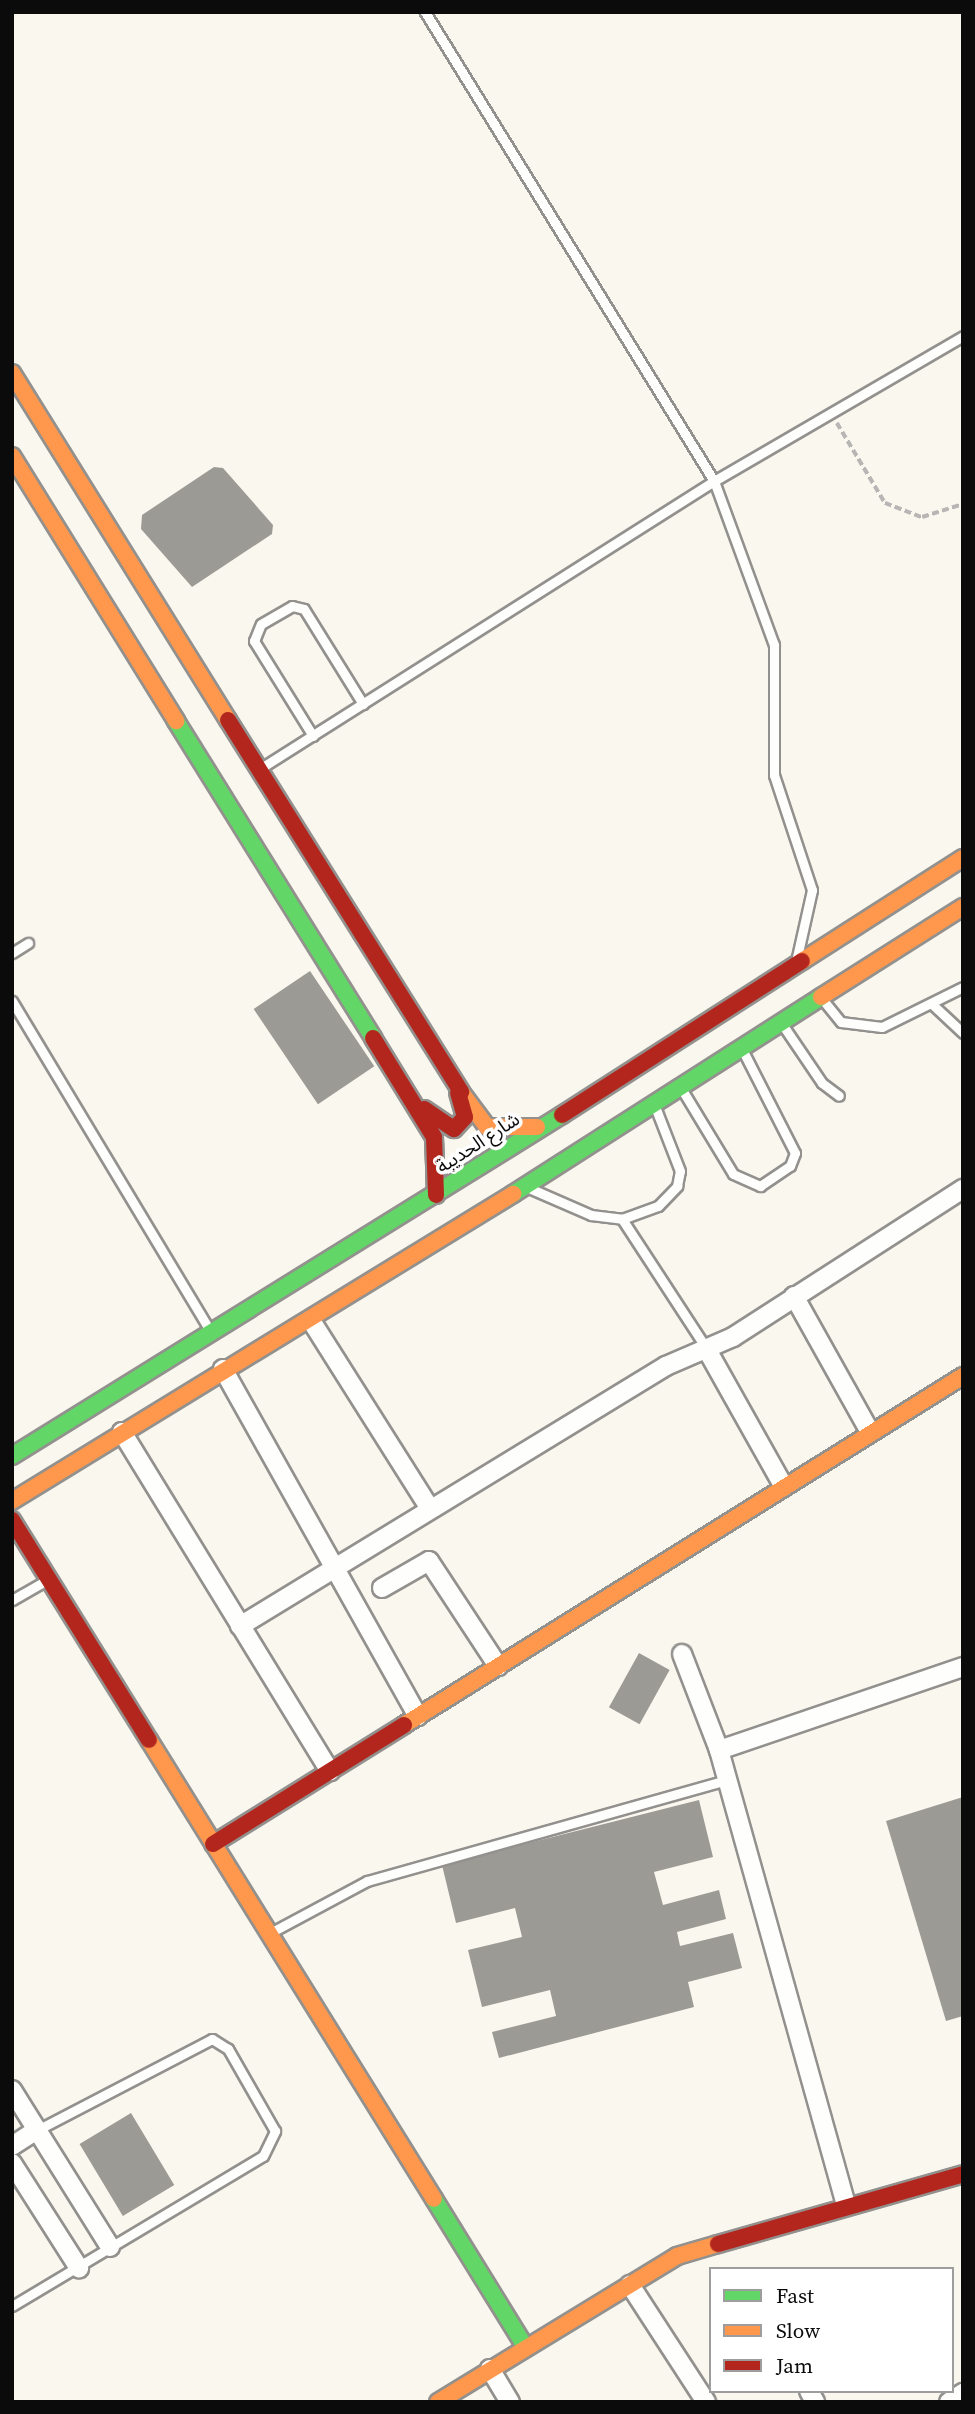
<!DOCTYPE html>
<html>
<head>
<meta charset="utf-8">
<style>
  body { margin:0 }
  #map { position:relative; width:975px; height:2414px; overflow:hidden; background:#faf7ef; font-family:"Source Serif 4","Noto Sans Arabic",serif }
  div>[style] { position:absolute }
  .building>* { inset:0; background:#9c9a95; transform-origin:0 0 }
  .path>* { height:3.5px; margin-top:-1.75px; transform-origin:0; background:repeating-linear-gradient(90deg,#b7b6b5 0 7px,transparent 0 10.5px) }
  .roads { filter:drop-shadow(2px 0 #93918e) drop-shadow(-2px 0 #93918e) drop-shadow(0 2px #93918e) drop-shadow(0 -2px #93918e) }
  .lane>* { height:9px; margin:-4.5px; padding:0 4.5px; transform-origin:4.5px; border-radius:4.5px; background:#fefefd }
  .street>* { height:18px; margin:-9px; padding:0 9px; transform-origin:9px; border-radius:9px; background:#fefefd }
  .fast>* { height:16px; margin:-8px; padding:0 8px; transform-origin:8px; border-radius:8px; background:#63d668 }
  .slow>* { height:16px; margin:-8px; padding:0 8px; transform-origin:8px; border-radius:8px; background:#ff974d }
  .jam>* { height:16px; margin:-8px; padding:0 8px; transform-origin:8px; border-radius:8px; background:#b3261e }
  span { translate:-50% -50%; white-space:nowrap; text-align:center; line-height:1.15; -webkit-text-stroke:7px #fff; paint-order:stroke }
  .street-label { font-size:19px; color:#0b0b0b }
  .frame { position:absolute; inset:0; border:14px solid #0b0b0b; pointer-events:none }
  .legend { position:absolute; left:709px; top:2267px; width:245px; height:126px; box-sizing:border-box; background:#fff; border:2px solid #9d9d9d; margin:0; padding:9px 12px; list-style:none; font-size:21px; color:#0b0b0b }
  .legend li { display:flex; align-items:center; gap:14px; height:35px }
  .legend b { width:35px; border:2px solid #9d9d9d }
</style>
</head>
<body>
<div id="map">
  <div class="building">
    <div style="clip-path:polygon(214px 467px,223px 468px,273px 525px,272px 534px,192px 587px,141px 529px,142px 515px)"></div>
    <div style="left:310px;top:971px;width:115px;height:68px;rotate:56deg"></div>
    <div style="left:639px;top:1653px;width:35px;height:62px;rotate:29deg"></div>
    <div style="clip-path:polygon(963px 1797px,963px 2016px,946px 2021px,886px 1821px)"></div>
    <div style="clip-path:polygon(699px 1800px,713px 1857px,654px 1872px,663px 1905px,719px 1890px,726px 1919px,677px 1932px,680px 1946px,733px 1933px,742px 1968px,688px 1982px,694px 2007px,499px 2058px,492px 2032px,556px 2016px,550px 1990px,482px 2007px,468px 1950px,522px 1937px,515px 1908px,456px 1923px,442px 1865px)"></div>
    <div style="left:131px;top:2113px;width:84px;height:60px;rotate:59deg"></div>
  </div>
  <div class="path">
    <div style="left:837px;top:423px;width:93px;rotate:59deg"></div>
    <div style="left:885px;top:503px;width:40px;rotate:21deg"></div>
    <div style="left:922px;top:517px;width:43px;rotate:-17.6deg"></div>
  </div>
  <div class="roads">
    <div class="lane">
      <div style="left:425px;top:12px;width:551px;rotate:58.36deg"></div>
      <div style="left:714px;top:481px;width:175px;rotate:69.9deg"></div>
      <div style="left:774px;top:645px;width:130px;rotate:90deg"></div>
      <div style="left:774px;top:775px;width:121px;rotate:71.7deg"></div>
      <div style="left:812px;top:890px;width:69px;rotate:102.6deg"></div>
      <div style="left:313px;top:736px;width:112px;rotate:-121.8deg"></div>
      <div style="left:254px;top:641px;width:18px;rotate:-68deg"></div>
      <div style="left:261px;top:624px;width:36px;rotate:-30deg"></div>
      <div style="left:292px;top:606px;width:12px;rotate:14deg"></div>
      <div style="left:304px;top:609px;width:112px;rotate:58.2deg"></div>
      <div style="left:261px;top:768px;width:536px;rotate:-32.36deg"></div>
      <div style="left:714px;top:481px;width:288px;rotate:-30.2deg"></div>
      <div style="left:12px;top:953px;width:19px;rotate:-32deg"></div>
      <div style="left:823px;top:1000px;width:28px;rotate:51deg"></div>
      <div style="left:841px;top:1022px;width:41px;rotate:7deg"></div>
      <div style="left:882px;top:1027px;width:90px;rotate:-26.3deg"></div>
      <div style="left:12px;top:1001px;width:386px;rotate:59deg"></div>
      <div style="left:933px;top:1005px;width:41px;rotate:43deg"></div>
      <div style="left:782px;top:1024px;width:71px;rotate:55.9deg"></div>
      <div style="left:822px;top:1083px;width:21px;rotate:37deg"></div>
      <div style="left:681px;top:1088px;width:100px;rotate:58.8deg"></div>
      <div style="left:733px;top:1174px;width:30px;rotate:24deg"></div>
      <div style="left:760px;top:1186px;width:36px;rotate:-34deg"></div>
      <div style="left:790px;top:1166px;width:14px;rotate:-69deg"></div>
      <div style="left:795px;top:1153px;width:114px;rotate:-117deg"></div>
      <div style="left:529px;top:1188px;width:68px;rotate:23.5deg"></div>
      <div style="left:591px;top:1215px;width:31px;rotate:7deg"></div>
      <div style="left:622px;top:1219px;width:38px;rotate:-20deg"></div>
      <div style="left:658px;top:1206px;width:28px;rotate:-46deg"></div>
      <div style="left:677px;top:1186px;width:15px;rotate:-79deg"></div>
      <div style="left:680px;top:1171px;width:72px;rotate:-111.2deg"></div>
      <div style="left:622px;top:1219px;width:154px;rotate:56.9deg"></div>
      <div style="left:12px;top:1600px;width:40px;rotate:-29.7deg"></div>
      <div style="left:270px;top:1933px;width:110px;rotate:-28.2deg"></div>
      <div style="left:367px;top:1881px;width:374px;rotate:-15.7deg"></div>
      <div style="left:12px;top:2306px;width:292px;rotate:-30.9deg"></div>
      <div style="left:263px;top:2156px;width:28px;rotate:-64deg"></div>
      <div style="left:275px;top:2131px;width:95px;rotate:-119.8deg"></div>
      <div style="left:228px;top:2049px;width:19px;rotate:-148deg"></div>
      <div style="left:212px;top:2039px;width:197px;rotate:152.5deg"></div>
    </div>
    <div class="street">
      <div style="left:794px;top:1296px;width:156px;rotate:60.8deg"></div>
      <div style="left:312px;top:1322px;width:219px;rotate:57.7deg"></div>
      <div style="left:706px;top:1348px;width:159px;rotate:60.7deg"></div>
      <div style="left:223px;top:1369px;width:398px;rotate:60.7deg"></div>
      <div style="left:122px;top:1432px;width:398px;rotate:58.5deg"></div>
      <div style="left:382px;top:1588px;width:54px;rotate:-29.9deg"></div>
      <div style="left:429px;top:1561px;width:126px;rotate:56.7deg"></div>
      <div style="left:240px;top:1626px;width:499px;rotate:-31.4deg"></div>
      <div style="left:666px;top:1366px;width:73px;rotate:-23.4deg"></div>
      <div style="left:733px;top:1337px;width:274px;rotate:-32.8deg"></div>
      <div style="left:682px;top:1654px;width:103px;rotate:68.9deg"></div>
      <div style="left:719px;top:1750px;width:473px;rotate:74.4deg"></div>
      <div style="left:719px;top:1750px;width:258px;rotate:-18.8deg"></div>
      <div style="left:12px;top:2090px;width:185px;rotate:58deg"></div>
      <div style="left:12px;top:2146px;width:30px;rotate:-33deg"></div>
      <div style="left:12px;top:2163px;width:125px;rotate:57.5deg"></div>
      <div style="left:630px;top:2285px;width:140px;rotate:57deg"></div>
      <div style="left:490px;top:2369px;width:39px;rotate:59deg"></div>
      <div style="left:809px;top:2391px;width:13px;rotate:61deg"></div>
      <div style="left:949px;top:2402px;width:17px;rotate:-33deg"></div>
    </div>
    <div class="fast">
      <div style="left:176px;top:721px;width:373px;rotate:58.1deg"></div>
      <div style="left:513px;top:1194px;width:366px;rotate:-32.6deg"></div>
      <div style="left:12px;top:1456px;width:647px;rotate:-31.8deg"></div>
      <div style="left:434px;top:2199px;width:175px;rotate:58.3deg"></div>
    </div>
    <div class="slow">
      <div style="left:12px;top:373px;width:409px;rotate:58.1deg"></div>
      <div style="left:12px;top:456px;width:312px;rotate:58.2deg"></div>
      <div style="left:802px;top:961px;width:191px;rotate:-32.6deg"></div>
      <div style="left:821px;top:997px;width:168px;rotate:-32.4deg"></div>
      <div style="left:461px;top:1092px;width:44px;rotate:53.4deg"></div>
      <div style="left:487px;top:1127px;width:50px"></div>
      <div style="left:12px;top:1501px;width:588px;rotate:-31.5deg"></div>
      <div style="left:404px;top:1725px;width:659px;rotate:-31.98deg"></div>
      <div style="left:149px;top:1740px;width:540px;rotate:58.16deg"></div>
      <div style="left:438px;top:2402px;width:280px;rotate:-31.4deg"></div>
      <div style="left:677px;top:2256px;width:43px;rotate:-16.3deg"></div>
    </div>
    <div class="jam">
      <div style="left:228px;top:720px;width:439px;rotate:57.9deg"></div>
      <div style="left:373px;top:1038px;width:116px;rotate:58.4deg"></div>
      <div style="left:434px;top:1137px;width:58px;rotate:88deg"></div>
      <div style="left:424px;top:1109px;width:36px;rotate:34deg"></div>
      <div style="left:454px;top:1129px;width:16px;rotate:-47deg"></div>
      <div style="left:465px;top:1117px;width:25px;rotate:-106deg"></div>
      <div style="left:562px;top:1115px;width:285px;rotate:-32.7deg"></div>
      <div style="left:12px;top:1520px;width:259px;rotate:58.1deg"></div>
      <div style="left:213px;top:1844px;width:225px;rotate:-31.9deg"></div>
      <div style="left:718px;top:2244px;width:255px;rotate:-15.9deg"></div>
    </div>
  </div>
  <div class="street-label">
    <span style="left:478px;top:1143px;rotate:-33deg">شارع الحديبة</span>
  </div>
  <div class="frame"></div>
  <ul class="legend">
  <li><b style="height:9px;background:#63d668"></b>Fast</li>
  <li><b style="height:9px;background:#ff974d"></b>Slow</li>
  <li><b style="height:9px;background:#b3261e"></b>Jam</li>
  </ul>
</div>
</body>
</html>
